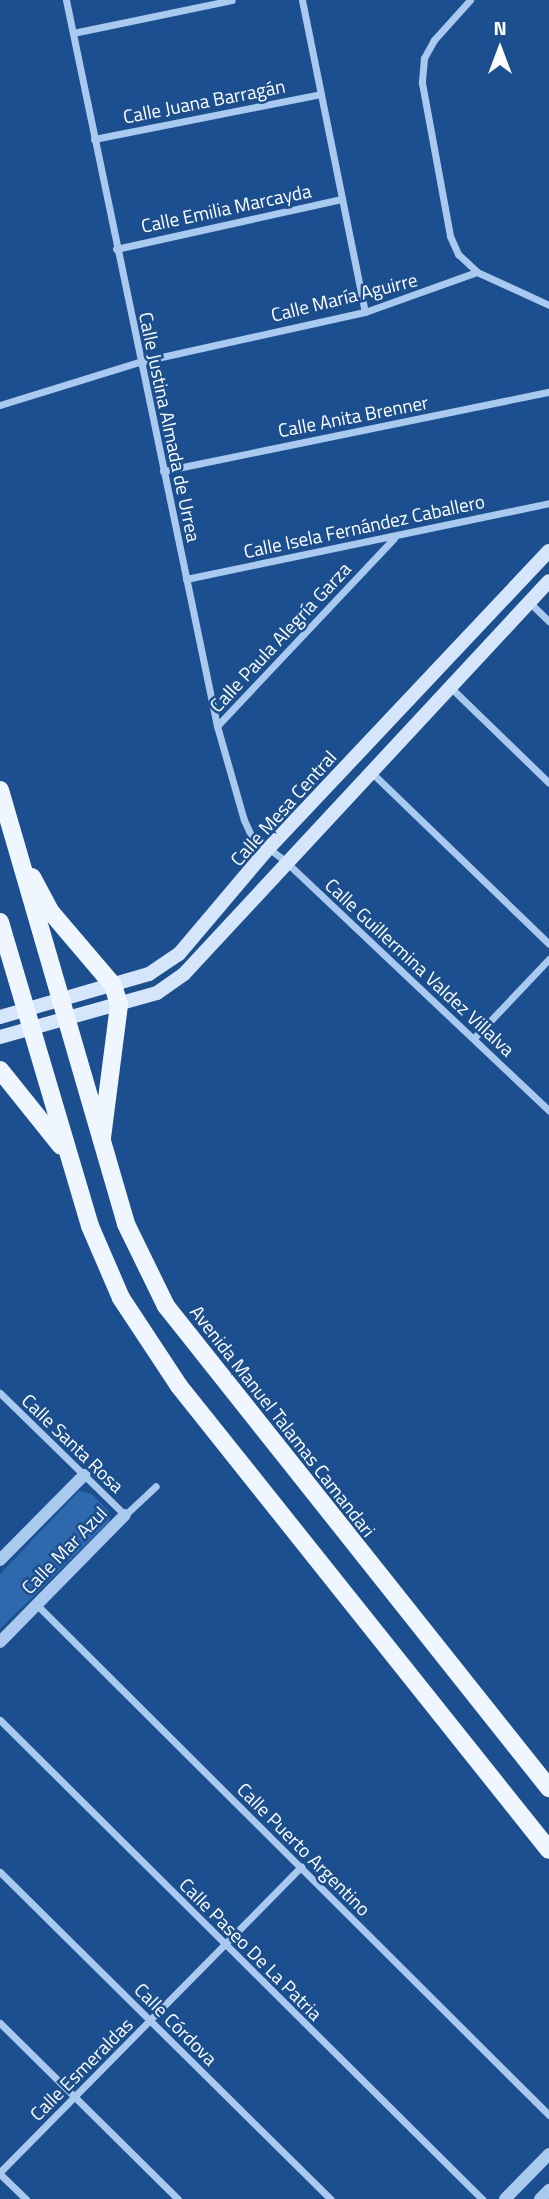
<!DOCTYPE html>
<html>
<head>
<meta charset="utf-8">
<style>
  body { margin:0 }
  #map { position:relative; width:549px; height:2199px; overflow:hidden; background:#1b4f8f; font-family:"Titillium Web",sans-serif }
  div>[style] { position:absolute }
  .green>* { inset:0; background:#2e69ad }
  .minor>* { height:7px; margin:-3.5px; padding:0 3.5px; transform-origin:3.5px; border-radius:3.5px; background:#a9c9ee }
  .tertiary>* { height:12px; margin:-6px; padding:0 6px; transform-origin:6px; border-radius:6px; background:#a9c9ee }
  .secondary>* { height:14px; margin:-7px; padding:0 7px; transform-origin:7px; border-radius:7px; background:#d6e6fa }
  .primary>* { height:18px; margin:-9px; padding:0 9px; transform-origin:9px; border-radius:9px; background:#f0f6ff }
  span { translate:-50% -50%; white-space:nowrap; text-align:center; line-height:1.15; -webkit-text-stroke:5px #1b4f8f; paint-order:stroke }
  .street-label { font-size:19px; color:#fff }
  .north { position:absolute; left:465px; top:14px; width:70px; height:70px; -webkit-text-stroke:5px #1b4f8f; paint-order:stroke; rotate:0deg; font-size:19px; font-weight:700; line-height:28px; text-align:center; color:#fff }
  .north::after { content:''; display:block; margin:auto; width:24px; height:32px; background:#fff; clip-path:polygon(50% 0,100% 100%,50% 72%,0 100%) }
</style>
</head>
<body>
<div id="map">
  <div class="green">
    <div style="clip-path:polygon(79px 1491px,92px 1494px,109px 1512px,110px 1521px,0 1629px,0 1574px)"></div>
  </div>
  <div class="minor">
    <div style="left:66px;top:0;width:742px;rotate:78.25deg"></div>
    <div style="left:217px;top:726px;width:98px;rotate:74deg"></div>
    <div style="left:244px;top:820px;width:17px;rotate:65deg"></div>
    <div style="left:251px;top:835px;width:41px;rotate:37.1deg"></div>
    <div style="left:284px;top:860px;width:365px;rotate:43.4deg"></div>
    <div style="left:302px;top:0;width:318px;rotate:78.6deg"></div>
    <div style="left:470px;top:0;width:54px;rotate:132deg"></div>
    <div style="left:434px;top:40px;width:21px;rotate:119deg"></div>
    <div style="left:424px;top:58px;width:25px;rotate:95deg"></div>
    <div style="left:422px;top:83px;width:156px;rotate:79.6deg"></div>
    <div style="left:450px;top:236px;width:20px;rotate:66deg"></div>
    <div style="left:458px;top:254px;width:26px;rotate:43deg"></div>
    <div style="left:73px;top:33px;width:162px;rotate:-11.7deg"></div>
    <div style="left:94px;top:139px;width:231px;rotate:-11.2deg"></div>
    <div style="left:116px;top:249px;width:231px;rotate:-12.5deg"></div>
    <div style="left:0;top:405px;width:145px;rotate:-17.2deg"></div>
    <div style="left:139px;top:362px;width:231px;rotate:-12.5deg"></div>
    <div style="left:365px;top:312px;width:119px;rotate:-19.7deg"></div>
    <div style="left:477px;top:272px;width:79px;rotate:24.6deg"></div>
    <div style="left:163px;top:471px;width:394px;rotate:-11.6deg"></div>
    <div style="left:186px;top:579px;width:371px;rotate:-11.8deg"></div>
    <div style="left:529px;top:602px;width:28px;rotate:44deg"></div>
    <div style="left:449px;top:686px;width:139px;rotate:44.1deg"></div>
    <div style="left:217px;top:726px;width:258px;rotate:-46.7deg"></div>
    <div style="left:370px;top:771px;width:249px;rotate:44deg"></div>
    <div style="left:474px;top:1038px;width:109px;rotate:-46.5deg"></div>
    <div style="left:0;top:1393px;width:175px;rotate:44.3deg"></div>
    <div style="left:125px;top:1515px;width:42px;rotate:-43.1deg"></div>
    <div style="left:37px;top:1605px;width:723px;rotate:44.89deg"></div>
    <div style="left:0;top:1720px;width:680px;rotate:44.82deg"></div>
    <div style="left:0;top:1872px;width:465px;rotate:44.7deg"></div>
    <div style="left:0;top:2023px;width:250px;rotate:44.7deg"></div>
    <div style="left:0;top:2172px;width:429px;rotate:-45.4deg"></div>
    <div style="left:0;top:2174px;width:36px;rotate:44deg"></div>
  </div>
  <div class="tertiary">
    <div style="left:0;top:1560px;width:120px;rotate:-45.3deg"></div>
    <div style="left:0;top:1642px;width:178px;rotate:-45.5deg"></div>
    <div style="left:505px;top:2199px;width:63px;rotate:-45.6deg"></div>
    <div style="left:540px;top:2199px;width:13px;rotate:-45deg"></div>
  </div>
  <div class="secondary">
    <div style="left:0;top:1017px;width:155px;rotate:-16.1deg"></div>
    <div style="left:149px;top:974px;width:36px;rotate:-34deg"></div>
    <div style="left:179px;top:954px;width:136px;rotate:-49.8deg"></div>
    <div style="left:267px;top:850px;width:411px;rotate:-46.7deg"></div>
    <div style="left:0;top:1037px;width:163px;rotate:-15.7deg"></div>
    <div style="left:157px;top:993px;width:33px;rotate:-35deg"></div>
    <div style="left:184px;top:974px;width:536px;rotate:-47.12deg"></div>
  </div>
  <div class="primary">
    <div style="left:0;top:790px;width:452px;rotate:73.8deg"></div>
    <div style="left:126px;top:1224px;width:91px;rotate:64deg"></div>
    <div style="left:166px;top:1306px;width:616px;rotate:51.53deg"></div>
    <div style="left:32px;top:877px;width:38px;rotate:62deg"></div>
    <div style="left:50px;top:911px;width:97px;rotate:49.6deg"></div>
    <div style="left:113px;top:985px;width:21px;rotate:73deg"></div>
    <div style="left:119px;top:1005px;width:134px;rotate:97.3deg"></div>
    <div style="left:0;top:922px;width:317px;rotate:73.5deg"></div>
    <div style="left:90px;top:1226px;width:78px;rotate:66.7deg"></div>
    <div style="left:121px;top:1298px;width:105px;rotate:56.6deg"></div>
    <div style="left:179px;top:1386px;width:593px;rotate:51.43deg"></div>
    <div style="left:0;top:1070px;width:97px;rotate:51.2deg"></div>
  </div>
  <div class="street-label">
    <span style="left:204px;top:101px;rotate:-11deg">Calle Juana Barragán</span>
    <span style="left:226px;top:208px;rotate:-12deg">Calle Emilia Marcayda</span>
    <span style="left:344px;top:297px;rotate:-14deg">Calle María Aguirre</span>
    <span style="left:353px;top:416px;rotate:-11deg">Calle Anita Brenner</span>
    <span style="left:170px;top:427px;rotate:78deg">Calle Justina Almada de Urrea</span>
    <span style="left:364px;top:526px;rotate:-12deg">Calle Isela Fernández Caballero</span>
    <span style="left:280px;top:637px;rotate:-47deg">Calle Paula Alegría Garza</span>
    <span style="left:283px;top:808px;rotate:-48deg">Calle Mesa Central</span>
    <span style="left:420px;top:967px;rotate:43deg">Calle Guillermina Valdez Villalva</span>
    <span style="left:283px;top:1421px;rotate:52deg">Avenida Manuel Talamas Camandari</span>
    <span style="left:73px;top:1443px;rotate:44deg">Calle Santa Rosa</span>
    <span style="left:64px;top:1550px;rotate:-46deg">Calle Mar Azul</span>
    <span style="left:304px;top:1849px;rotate:45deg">Calle Puerto Argentino</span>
    <span style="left:251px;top:1949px;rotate:45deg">Calle Paseo De La Patria</span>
    <span style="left:176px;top:2024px;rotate:45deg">Calle Córdova</span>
    <span style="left:81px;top:2069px;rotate:-45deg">Calle Esmeraldas</span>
  </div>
  <div class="north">N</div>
</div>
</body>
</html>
